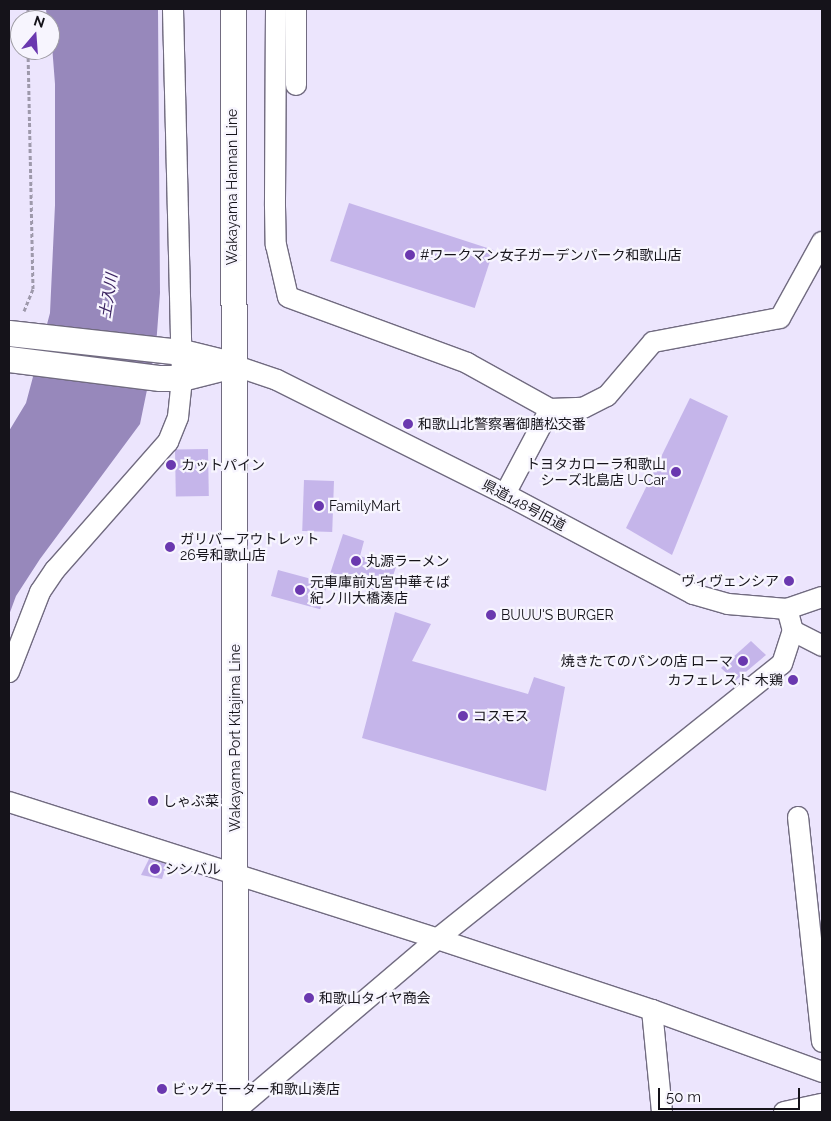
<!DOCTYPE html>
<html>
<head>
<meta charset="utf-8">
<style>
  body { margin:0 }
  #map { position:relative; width:831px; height:1121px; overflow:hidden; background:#ece5fd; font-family:Raleway,"Noto Sans JP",sans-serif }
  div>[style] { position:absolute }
  .water>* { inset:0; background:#9788bb }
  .building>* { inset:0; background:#c5b5ea; transform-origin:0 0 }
  .path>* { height:3px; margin-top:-1.5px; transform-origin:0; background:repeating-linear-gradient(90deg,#9e99ab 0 4px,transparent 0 6.5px) }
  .roads { filter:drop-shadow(1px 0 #716b80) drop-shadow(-1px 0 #716b80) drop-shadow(0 1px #716b80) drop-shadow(0 -1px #716b80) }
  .minor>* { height:20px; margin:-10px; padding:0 10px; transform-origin:10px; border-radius:10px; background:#fff }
  .major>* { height:25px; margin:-12.5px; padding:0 12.5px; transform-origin:12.5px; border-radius:12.5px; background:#fff }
  .dots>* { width:14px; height:14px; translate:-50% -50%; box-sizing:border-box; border:2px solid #f7f5fe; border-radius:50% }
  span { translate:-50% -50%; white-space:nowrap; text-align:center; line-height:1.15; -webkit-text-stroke:4.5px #f7f5fe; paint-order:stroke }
  .street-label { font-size:14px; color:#15131a }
  .poi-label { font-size:14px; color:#15131a }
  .left { translate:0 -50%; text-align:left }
  .right { translate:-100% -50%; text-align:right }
  .water-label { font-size:15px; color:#3b2361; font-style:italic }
  .frame { position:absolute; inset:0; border:10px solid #15131a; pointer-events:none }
  .north { position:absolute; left:10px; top:10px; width:50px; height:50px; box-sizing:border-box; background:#f7f5fe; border:1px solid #9d9ba3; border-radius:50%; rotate:18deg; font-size:14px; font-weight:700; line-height:20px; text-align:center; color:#15131a }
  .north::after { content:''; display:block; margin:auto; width:18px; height:22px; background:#6a38af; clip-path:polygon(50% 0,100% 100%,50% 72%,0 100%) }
  .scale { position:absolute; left:658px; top:1088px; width:142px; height:22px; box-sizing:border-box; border:2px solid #15131a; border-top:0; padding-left:6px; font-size:15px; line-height:18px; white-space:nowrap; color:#15131a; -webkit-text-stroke:4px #f7f5fe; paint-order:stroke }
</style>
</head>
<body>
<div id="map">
  <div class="water">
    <div style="clip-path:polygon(46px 9px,158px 9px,160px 293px,156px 346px,140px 424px,40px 559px,16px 596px,9px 615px,9px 431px,26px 403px,50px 313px,55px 205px,55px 84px,50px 20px,47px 20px)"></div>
  </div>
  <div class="building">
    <div style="left:349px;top:203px;width:152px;height:61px;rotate:18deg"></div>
    <div style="clip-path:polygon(690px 398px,728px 416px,672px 555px,626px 528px)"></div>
    <div style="left:208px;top:449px;width:47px;height:33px;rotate:89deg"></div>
    <div style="left:304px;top:480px;width:30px;height:51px;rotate:2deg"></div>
    <div style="clip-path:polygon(343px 534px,364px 541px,360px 556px,396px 567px,386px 596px,329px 577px)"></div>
    <div style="left:278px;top:570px;width:51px;height:27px;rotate:15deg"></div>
    <div style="clip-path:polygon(395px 612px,431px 624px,412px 661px,528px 694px,534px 677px,565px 687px,546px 791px,362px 738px)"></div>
    <div style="clip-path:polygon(751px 641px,766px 655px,735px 681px,721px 668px)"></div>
    <div style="clip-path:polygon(149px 859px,167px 863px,162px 879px,141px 875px)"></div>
  </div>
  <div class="path">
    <div style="left:28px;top:9px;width:11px;rotate:90deg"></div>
    <div style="left:24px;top:311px;width:24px;rotate:-68deg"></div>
    <div style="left:33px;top:289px;width:239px;rotate:-91.2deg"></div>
  </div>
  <div class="roads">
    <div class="minor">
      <div style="left:276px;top:9px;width:197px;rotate:90.3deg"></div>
      <div style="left:275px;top:206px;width:39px;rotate:89deg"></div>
      <div style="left:276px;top:245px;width:53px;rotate:77deg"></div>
      <div style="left:288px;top:297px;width:191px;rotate:20.2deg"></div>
      <div style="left:467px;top:363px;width:95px;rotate:29deg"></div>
      <div style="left:296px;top:9px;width:76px;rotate:90deg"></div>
      <div style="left:233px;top:365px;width:46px;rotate:18.8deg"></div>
      <div style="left:277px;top:380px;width:255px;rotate:26.6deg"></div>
      <div style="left:505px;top:494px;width:213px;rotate:28deg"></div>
      <div style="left:693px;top:594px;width:36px;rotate:16deg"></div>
      <div style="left:728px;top:604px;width:59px;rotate:4.8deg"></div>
      <div style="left:787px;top:609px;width:37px;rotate:-19deg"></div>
      <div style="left:505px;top:494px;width:96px;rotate:-62.1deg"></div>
      <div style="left:550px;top:409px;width:33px;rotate:-2deg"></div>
      <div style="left:583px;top:408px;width:27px;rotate:-27deg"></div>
      <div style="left:607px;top:396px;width:71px;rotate:-49.6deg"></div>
      <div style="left:653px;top:342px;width:129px;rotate:-10.7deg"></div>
      <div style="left:780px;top:318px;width:87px;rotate:-61.1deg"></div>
      <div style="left:793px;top:631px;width:33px;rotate:27deg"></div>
      <div style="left:9px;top:672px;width:86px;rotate:-68.8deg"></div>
      <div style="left:40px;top:592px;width:27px;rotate:-56deg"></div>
      <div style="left:55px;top:570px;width:171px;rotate:-48.6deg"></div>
      <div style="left:168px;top:442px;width:27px;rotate:-68deg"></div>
      <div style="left:178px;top:417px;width:39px;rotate:-84deg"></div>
      <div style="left:182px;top:378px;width:369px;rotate:-91.4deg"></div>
      <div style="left:9px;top:802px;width:449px;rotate:17.7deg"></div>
      <div style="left:437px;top:939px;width:226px;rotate:18.3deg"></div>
      <div style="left:652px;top:1010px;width:181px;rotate:20deg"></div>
      <div style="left:798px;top:817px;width:226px;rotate:83.9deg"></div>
      <div style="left:652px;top:1010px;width:102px;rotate:84.4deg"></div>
      <div style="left:234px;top:1112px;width:267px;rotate:-40.4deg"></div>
      <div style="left:437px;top:939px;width:441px;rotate:-38.6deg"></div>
      <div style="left:782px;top:664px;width:35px;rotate:-72deg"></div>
      <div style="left:793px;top:631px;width:23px;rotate:-105deg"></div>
      <div style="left:784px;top:1112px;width:39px;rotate:-12deg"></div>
    </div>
    <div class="major">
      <div style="left:233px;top:9px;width:1103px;rotate:89.9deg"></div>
      <div style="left:9px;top:333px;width:174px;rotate:6.3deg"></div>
      <div style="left:182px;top:352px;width:50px;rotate:13.8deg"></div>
      <div style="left:9px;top:359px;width:152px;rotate:7.2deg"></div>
      <div style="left:160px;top:378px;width:22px"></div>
      <div style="left:182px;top:378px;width:53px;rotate:-14.3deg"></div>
    </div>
  </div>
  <div class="dots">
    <div style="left:410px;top:255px;background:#6a38af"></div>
    <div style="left:408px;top:424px;background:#6a38af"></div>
    <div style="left:171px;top:465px;background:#6a38af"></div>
    <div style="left:676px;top:472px;background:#6a38af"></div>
    <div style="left:319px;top:506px;background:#6a38af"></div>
    <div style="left:170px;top:547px;background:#6a38af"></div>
    <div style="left:356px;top:561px;background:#6a38af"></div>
    <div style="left:789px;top:581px;background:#6a38af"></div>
    <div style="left:300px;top:590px;background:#6a38af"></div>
    <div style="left:491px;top:615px;background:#6a38af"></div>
    <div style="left:743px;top:661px;background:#6a38af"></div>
    <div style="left:793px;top:680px;background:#6a38af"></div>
    <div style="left:463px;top:716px;background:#6a38af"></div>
    <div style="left:153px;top:801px;background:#6a38af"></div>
    <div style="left:155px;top:869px;background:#6a38af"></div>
    <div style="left:309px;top:998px;background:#6a38af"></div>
    <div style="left:162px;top:1089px;background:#6a38af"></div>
  </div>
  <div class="street-label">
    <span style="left:232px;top:187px;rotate:-90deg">Wakayama Hannan Line</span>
    <span style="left:524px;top:505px;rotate:28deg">県道148号旧道</span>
    <span style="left:235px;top:738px;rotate:-90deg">Wakayama Port Kitajima Line</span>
  </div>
  <div class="poi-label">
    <span class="left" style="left:420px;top:255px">#ワークマン女子ガーデンパーク和歌山店</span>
    <span class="left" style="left:418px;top:424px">和歌山北警察署御膳松交番</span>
    <span class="right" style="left:666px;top:472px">トヨタカローラ和歌山<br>シーズ北島店 U-Car</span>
    <span class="left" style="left:181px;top:465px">カットパイン</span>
    <span class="left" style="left:329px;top:506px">FamilyMart</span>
    <span class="left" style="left:180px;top:547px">ガリバーアウトレット<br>26号和歌山店</span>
    <span class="left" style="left:366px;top:561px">丸源ラーメン</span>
    <span class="right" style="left:779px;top:581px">ヴィヴェンシア</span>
    <span class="left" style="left:310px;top:590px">元車庫前丸宮中華そば<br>紀ノ川大橋湊店</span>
    <span class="left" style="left:501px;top:615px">BUUU'S BURGER</span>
    <span class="right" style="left:733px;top:661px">焼きたてのパンの店 ローマ</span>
    <span class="right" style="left:783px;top:680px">カフェレスト 木鶏</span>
    <span class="left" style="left:473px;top:716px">コスモス</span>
    <span class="left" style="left:163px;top:801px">しゃぶ菜</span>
    <span class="left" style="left:165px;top:869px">シンバル</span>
    <span class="left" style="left:319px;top:998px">和歌山タイヤ商会</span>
    <span class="left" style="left:172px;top:1089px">ビッグモーター和歌山湊店</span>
  </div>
  <div class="water-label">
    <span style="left:109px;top:296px;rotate:-81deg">土入川</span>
  </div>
  <div class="frame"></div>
  <div class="north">N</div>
  <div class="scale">50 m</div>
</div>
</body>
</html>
